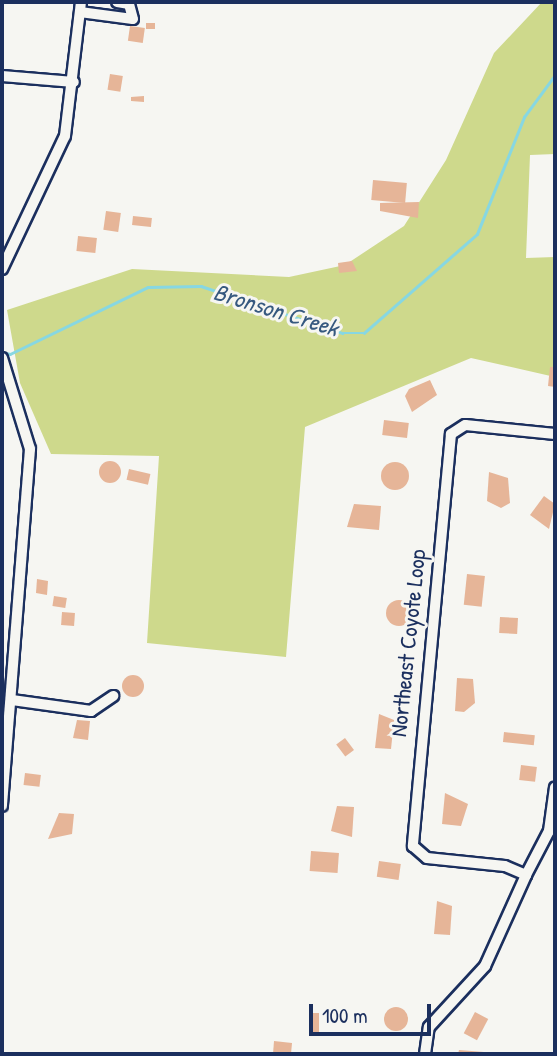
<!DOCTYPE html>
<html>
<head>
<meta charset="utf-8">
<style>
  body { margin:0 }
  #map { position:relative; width:557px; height:1056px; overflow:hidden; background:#f6f6f2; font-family:"Patrick Hand",sans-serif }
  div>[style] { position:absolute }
  .green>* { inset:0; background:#ced98c }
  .stream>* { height:2.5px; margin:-1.25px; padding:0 1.25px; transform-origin:1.25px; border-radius:1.25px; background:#87d7e2 }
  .building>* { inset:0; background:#e6b598; transform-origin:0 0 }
  .round { border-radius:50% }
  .roads { filter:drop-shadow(2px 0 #1b2f5e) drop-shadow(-2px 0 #1b2f5e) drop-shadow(0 2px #1b2f5e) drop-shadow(0 -2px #1b2f5e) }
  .minor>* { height:10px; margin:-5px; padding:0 5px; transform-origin:5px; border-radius:5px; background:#f6f6f2 }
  span { translate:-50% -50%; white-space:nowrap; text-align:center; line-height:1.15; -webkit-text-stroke:6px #f6f6f2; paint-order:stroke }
  .street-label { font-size:23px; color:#1b2f5e }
  .water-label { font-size:24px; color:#36597f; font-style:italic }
  .frame { position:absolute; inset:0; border:4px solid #1b2f5e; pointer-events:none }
  .scale { position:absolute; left:309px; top:1004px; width:122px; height:32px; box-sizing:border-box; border:4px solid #1b2f5e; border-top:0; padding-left:9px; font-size:21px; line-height:24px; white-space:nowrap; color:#1b2f5e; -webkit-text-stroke:5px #f6f6f2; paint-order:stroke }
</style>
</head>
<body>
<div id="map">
  <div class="green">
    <div style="clip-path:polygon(542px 2px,555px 2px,555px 154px,530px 155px,526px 258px,555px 257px,555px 377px,471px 358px,305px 427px,286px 657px,147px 643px,159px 456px,51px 454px,20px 383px,7px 310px,132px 269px,289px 277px,345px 265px,404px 226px,446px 160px,494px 53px)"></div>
  </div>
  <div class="stream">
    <div style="left:2px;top:352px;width:8px;rotate:14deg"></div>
    <div style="left:10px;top:354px;width:153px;rotate:-25.9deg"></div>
    <div style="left:148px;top:287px;width:53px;rotate:-1.1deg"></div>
    <div style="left:201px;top:286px;width:149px;rotate:18.4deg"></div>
    <div style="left:342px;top:333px;width:22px"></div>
    <div style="left:364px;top:333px;width:150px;rotate:-41.2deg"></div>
    <div style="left:477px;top:234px;width:126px;rotate:-68.1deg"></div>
    <div style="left:524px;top:117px;width:52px;rotate:-53.6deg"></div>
  </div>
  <div class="building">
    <div style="left:146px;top:23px;width:9px;height:6px"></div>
    <div style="left:130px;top:26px;width:15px;height:15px;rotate:8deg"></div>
    <div style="left:110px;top:74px;width:13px;height:16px;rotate:9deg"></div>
    <div style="clip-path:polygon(144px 96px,144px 102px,131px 101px,131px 97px)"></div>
    <div style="left:373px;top:180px;width:34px;height:20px;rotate:5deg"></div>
    <div style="clip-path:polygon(419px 202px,418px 218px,380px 211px,380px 203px)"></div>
    <div style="left:106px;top:211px;width:15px;height:19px;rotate:8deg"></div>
    <div style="left:133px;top:216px;width:19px;height:9px;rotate:6deg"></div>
    <div style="left:78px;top:236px;width:19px;height:15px;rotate:6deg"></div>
    <div style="clip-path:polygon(352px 261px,357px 271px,339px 273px,338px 263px)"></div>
    <div style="clip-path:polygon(550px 367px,555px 367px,555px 387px,548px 386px)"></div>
    <div style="clip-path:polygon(430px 380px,437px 395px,412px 412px,405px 396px,409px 389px)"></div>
    <div style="left:384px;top:420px;width:25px;height:15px;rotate:7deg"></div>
    <div class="round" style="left:99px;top:461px;width:22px;height:22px"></div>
    <div class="round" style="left:381px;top:462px;width:28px;height:28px"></div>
    <div style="left:129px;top:469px;width:22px;height:11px;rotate:13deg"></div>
    <div style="clip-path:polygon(489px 472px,508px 478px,510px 503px,501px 508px,487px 501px)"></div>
    <div style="clip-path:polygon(544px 496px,555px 504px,549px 529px,530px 515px)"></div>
    <div style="clip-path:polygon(354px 504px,381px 506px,379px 530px,347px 527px)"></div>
    <div style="left:467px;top:574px;width:18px;height:31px;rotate:6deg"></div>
    <div style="clip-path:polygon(37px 579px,48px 581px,47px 595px,36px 593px)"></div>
    <div style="left:54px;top:596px;width:13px;height:10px;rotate:9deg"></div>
    <div class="round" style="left:386px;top:600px;width:26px;height:26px"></div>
    <div style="left:62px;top:612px;width:13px;height:13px;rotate:4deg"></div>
    <div style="left:500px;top:617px;width:18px;height:16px;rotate:3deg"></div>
    <div class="round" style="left:122px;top:675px;width:22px;height:22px"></div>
    <div style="clip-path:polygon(457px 678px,473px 679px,475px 703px,464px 712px,455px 711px)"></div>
    <div style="clip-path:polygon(379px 714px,394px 720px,391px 749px,375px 748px)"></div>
    <div style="clip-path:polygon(77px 720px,90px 721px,88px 740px,73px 738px)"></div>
    <div style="left:504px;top:732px;width:31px;height:10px;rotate:6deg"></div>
    <div style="left:345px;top:738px;width:15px;height:11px;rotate:53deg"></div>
    <div style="left:521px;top:765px;width:16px;height:15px;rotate:7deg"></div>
    <div style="left:25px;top:773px;width:16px;height:12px;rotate:7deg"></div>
    <div style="clip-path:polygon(445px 793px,468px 804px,461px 826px,442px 824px)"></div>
    <div style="clip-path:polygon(337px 806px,354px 807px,352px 837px,331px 831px)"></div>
    <div style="clip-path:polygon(59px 813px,74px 814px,72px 834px,48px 839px)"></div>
    <div style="left:311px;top:851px;width:28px;height:20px;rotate:4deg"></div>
    <div style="left:379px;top:861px;width:22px;height:16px;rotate:8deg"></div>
    <div style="clip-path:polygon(437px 901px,452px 906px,450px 935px,434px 934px)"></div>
    <div class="round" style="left:384px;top:1007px;width:24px;height:24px"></div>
    <div style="left:475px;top:1012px;width:15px;height:24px;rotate:28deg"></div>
    <div style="left:309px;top:1013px;width:10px;height:21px"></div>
    <div style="clip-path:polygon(274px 1041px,292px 1043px,291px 1054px,273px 1054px)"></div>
    <div style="clip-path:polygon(459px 1050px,484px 1052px,484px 1054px,458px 1054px)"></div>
  </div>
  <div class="roads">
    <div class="minor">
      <div style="left:80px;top:12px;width:53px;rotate:7.5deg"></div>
      <div style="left:133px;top:19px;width:16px;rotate:-105deg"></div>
      <div style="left:129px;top:4px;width:12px;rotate:-171deg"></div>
      <div style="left:2px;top:76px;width:72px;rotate:4.8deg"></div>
      <div style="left:2px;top:269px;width:147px;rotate:-64.7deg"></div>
      <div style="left:65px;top:136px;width:135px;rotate:-83.2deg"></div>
      <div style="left:2px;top:358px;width:95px;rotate:72.9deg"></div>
      <div style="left:30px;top:449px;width:358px;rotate:94.5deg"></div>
      <div style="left:555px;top:434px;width:90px;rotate:-174.3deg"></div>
      <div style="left:465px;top:425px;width:17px;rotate:147deg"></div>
      <div style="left:451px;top:434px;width:414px;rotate:95.3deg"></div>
      <div style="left:413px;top:846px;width:18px;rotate:41deg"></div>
      <div style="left:427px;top:858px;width:78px;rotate:5.9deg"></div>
      <div style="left:505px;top:866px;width:23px;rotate:23deg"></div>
      <div style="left:526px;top:875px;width:50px;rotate:-62.4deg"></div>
      <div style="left:549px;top:831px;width:44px;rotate:-82.2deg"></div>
      <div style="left:12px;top:700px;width:80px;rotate:7.9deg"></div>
      <div style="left:91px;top:711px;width:27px;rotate:-34deg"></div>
      <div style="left:425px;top:1054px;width:27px;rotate:-82deg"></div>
      <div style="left:429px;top:1027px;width:83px;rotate:-47.4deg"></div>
      <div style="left:485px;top:966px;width:100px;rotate:-65.7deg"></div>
    </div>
  </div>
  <div class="street-label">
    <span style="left:408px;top:643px;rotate:-84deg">Northeast Coyote Loop</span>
  </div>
  <div class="water-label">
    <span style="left:276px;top:310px;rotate:17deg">Bronson Creek</span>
  </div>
  <div class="frame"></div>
  <div class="scale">100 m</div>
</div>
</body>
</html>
